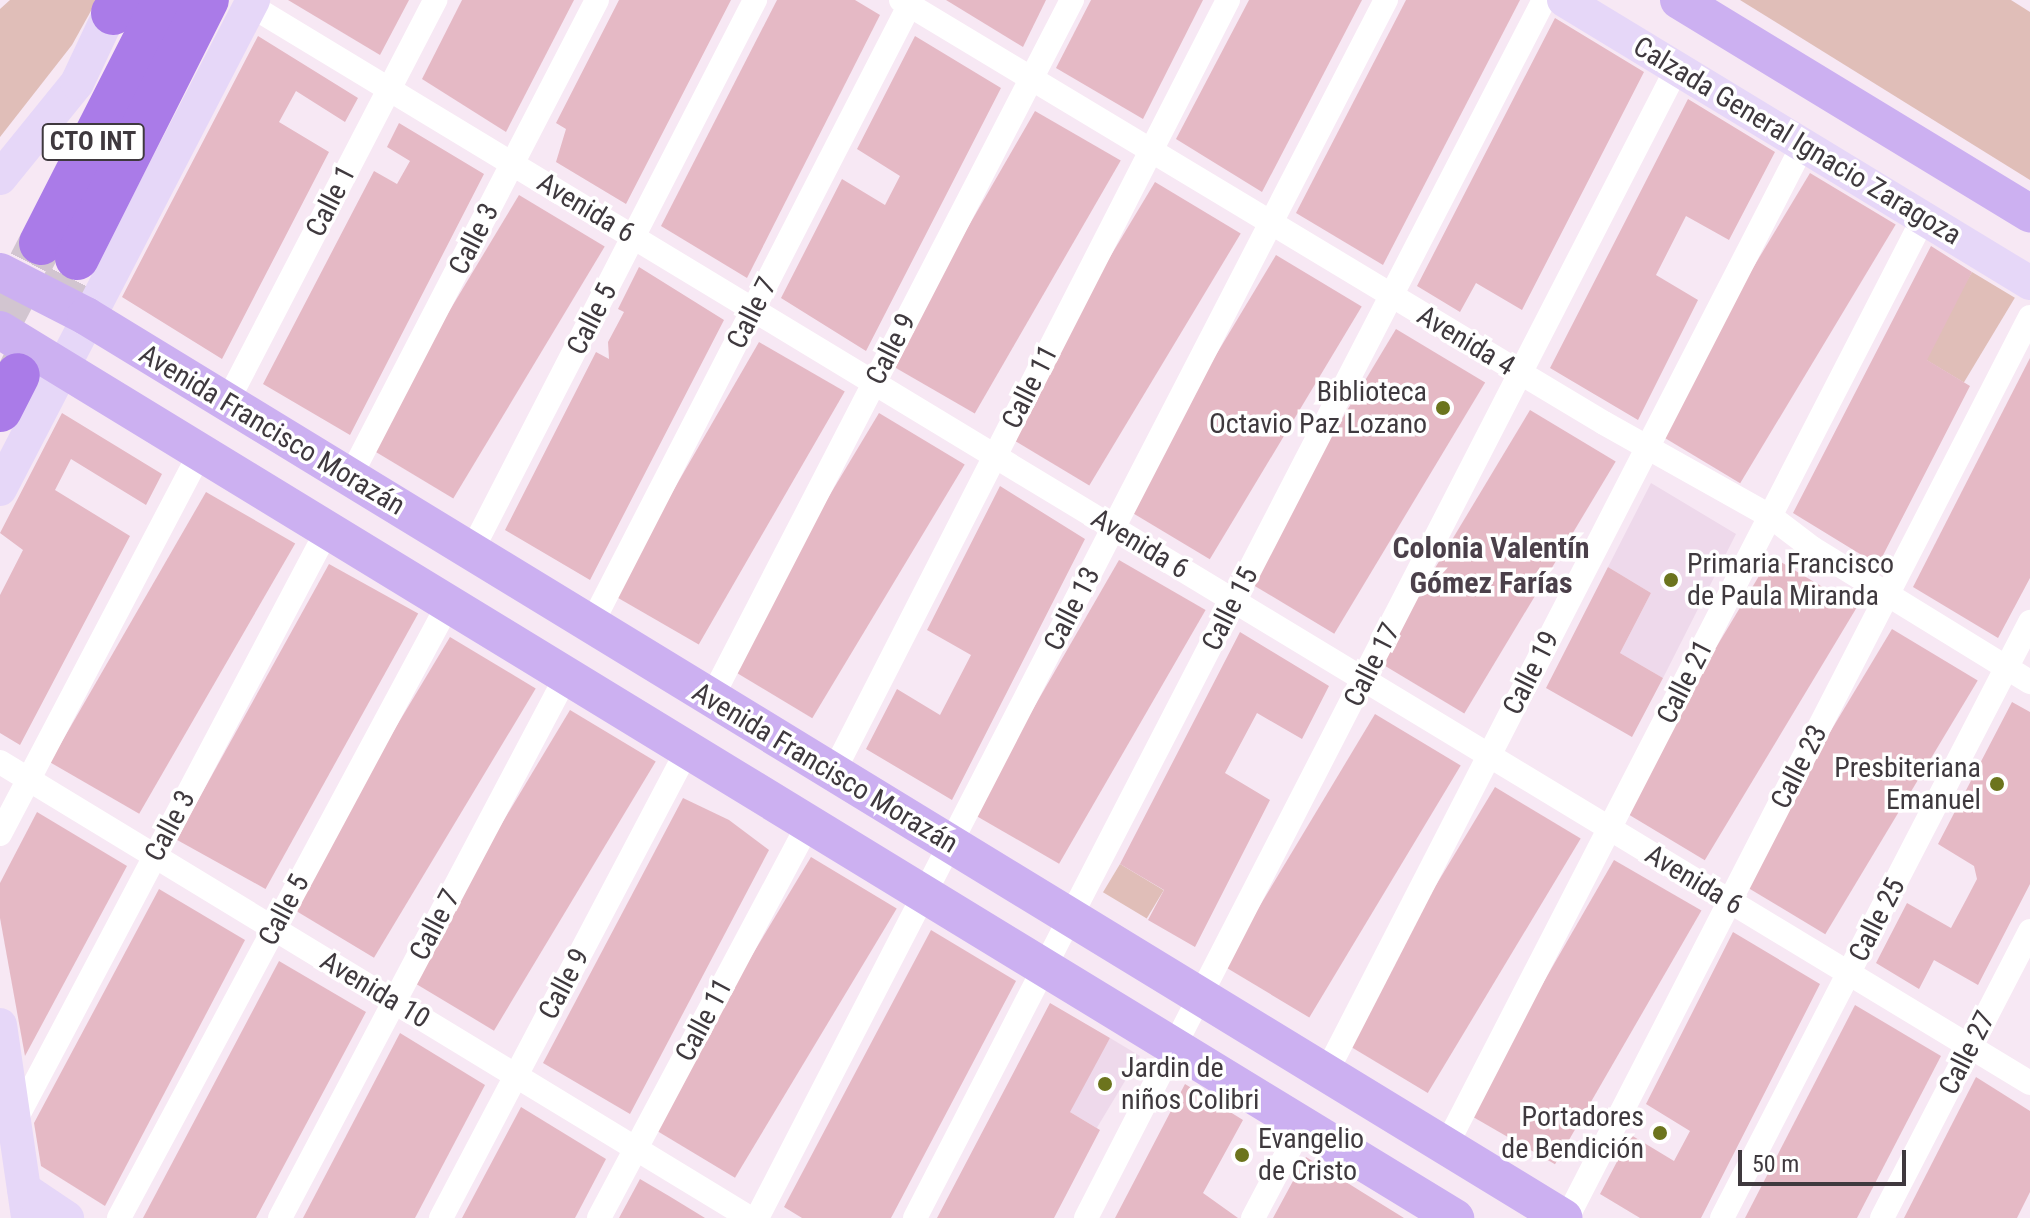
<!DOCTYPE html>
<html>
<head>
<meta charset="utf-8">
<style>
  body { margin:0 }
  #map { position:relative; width:2030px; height:1218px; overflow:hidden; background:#f7e8f4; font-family:"Roboto Condensed",sans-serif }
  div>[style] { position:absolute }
  .built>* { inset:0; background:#eed9eb; transform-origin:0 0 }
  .green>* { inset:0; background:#e0beb8; transform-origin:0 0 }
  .building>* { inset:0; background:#e5b9c5; transform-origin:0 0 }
  .highway-tunnel>* { height:44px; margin-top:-22px; transform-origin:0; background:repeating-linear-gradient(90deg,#d2c5d0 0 44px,transparent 0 66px) }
  .street>* { height:24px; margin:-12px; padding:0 12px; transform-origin:12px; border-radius:12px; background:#fff }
  .secondary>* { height:34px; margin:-17px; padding:0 17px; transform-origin:17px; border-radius:17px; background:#e6d7f8 }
  .primary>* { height:38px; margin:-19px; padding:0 19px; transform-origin:19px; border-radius:19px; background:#ccb0f1 }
  .highway>* { height:44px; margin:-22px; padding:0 22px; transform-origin:22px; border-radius:22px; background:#aa7be8 }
  .dots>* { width:22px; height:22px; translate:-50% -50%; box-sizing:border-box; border:4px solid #fff; border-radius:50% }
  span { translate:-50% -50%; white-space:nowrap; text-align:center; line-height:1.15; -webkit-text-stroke:7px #fff; paint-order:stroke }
  .shield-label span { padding:2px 6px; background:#fff; border:2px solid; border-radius:6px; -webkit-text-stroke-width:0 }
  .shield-label { font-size:26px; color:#3f393e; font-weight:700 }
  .street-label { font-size:28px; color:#3f393e }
  .poi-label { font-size:28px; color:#3f393e }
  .right { translate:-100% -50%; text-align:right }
  .left { translate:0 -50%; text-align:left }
  .neighbourhood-label { font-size:30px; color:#4b404a; font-weight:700 }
  .scale { position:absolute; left:1738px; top:1150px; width:168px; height:36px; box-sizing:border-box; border:4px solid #3f393e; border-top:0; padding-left:10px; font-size:24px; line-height:28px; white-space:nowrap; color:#3f393e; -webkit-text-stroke:6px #fff; paint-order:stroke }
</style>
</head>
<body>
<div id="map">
  <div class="built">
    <div style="clip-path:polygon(1651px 483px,1736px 534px,1663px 678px,1620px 653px,1651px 593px,1608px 567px)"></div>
    <div style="left:1110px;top:1038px;width:35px;height:84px;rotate:31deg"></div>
  </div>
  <div class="green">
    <div style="clip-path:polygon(10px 0,97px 0,72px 45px,0 137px,0 9px)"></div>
    <div style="clip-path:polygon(1740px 0,2011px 0,2030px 12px,2030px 180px)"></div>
    <div style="left:1972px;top:272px;width:50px;height:99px;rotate:31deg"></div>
    <div style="left:1120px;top:864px;width:51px;height:33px;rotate:31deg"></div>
  </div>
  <div class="building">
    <div style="clip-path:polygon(288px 0,409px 0,380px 55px)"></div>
    <div style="clip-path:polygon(462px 0,574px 0,506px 132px,422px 79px)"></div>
    <div style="clip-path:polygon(619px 0,731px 0,626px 204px,556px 162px,566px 129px,556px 123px)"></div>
    <div style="clip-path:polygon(777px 0,855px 0,880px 15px,747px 278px,661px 226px)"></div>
    <div style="clip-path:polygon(946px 0,1046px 0,1023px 47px)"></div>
    <div style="clip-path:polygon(1091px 0,1203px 0,1143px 119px,1056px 68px)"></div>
    <div style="clip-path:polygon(1249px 0,1362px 0,1262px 192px,1176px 139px)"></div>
    <div style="clip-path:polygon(1406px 0,1520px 0,1383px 265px,1296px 213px)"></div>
    <div style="clip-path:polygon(1555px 18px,1644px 72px,1522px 310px,1476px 283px,1460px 312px,1417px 286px)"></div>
    <div style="clip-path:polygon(258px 36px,358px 98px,345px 122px,296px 91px,279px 122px,329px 152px,222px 359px,122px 297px)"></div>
    <div style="clip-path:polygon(915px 36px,1001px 88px,866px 351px,781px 298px,842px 179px,885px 205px,900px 176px,857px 149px)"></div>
    <div style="clip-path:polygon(1688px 99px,1775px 152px,1729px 240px,1686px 216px,1656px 275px,1698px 300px,1638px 420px,1550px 368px)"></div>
    <div style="left:1035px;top:111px;width:99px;height:292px;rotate:30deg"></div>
    <div style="clip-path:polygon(399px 123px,484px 174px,350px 435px,263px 384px,374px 171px,397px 184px,410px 161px,387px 147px)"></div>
    <div style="left:1810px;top:173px;width:100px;height:302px;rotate:31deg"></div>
    <div style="left:1155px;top:182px;width:100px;height:294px;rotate:31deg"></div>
    <div style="left:519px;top:195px;width:100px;height:294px;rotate:31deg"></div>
    <div style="clip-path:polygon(1931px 246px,1972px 272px,1927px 360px,1970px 386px,1878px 565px,1793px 513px)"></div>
    <div style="left:1276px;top:255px;width:100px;height:295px;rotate:31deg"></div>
    <div style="clip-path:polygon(639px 267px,724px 320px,590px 580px,505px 530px,596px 352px,609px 359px,608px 342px,624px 312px,618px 309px)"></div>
    <div style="left:1396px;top:329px;width:104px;height:293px;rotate:31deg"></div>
    <div style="left:759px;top:342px;width:99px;height:292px;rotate:30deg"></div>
    <div style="clip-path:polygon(2030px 358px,2030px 578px,1998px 638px,1913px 587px)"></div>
    <div style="left:1530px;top:410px;width:100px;height:294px;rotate:31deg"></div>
    <div style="clip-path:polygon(62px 413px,162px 474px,146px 505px,71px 459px,55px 490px,130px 536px,20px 745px,0 733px,0 595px,23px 550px,0 533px)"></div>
    <div style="left:879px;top:413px;width:100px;height:296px;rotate:31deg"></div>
    <div style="clip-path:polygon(1000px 486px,1085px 539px,952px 800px,866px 749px,897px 689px,940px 715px,955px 686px,971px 655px,927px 630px)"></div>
    <div style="left:206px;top:492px;width:103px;height:312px;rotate:30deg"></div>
    <div style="left:1771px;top:556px;width:100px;height:295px;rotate:31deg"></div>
    <div style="left:1119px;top:560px;width:100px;height:293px;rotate:30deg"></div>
    <div style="left:329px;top:564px;width:102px;height:315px;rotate:29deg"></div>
    <div style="clip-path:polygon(1608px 567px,1651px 593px,1620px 653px,1663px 678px,1632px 737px,1546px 688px)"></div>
    <div style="left:1892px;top:629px;width:100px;height:296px;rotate:31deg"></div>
    <div style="clip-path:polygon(1240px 632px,1329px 686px,1302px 739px,1257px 713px,1225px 773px,1270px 800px,1195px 947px,1148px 920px,1164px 890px,1120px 864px)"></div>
    <div style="left:450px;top:637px;width:100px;height:314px;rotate:31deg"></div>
    <div style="clip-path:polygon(2012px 702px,2030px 712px,2030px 884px,1978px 985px,1934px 960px,1919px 989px,1876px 963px,1907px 903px,1951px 928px,1966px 900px,1977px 879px,1974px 866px,1938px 844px)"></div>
    <div style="left:570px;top:710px;width:100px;height:314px;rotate:31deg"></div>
    <div style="left:1375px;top:714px;width:100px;height:294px;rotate:31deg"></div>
    <div style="left:1495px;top:787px;width:100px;height:297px;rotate:31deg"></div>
    <div style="clip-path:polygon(683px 798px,729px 820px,769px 850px,630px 1114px,543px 1063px)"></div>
    <div style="clip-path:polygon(37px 812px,127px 866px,25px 1056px,0 918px,0 883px)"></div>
    <div style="left:811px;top:857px;width:100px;height:314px;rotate:31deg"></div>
    <div style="left:1614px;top:860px;width:101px;height:293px;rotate:30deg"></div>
    <div style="clip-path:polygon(159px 889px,245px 940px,105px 1206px,41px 1166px,34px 1123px)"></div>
    <div style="clip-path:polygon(931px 930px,1016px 981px,891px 1218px,802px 1218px,784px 1207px)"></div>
    <div style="clip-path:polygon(1733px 932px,1820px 984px,1701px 1218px,1640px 1218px,1600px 1194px,1631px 1135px,1674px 1161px,1690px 1131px,1646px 1104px)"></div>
    <div style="clip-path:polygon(279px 961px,366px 1012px,256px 1218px,143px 1218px)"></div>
    <div style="clip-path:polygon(1050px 1003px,1110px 1038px,1070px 1112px,1100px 1130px,1054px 1218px,937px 1218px)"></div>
    <div style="clip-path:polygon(1855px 1005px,1941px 1056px,1857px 1218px,1745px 1218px)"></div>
    <div style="clip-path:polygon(400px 1033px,485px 1085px,415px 1218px,303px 1218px)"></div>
    <div style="clip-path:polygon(1976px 1077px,2030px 1111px,2030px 1192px,2017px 1218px,1904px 1218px)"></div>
    <div style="clip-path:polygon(1185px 1084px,1243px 1120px,1203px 1193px,1238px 1218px,1115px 1218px)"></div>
    <div style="clip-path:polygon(521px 1107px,606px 1159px,575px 1218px,462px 1218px)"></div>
    <div style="clip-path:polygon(1306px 1157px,1362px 1192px,1404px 1218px,1273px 1218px)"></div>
    <div style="clip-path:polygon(640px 1179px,669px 1196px,705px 1218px,619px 1218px)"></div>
  </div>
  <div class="highway-tunnel">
    <div style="left:0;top:322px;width:89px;rotate:-62.6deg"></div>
    <div style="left:18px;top:375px;width:131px;rotate:-63.2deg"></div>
  </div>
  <div class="street">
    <div style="left:901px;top:0;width:820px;rotate:31.04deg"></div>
    <div style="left:1604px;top:423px;width:190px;rotate:29.3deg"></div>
    <div style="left:1770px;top:516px;width:53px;rotate:37.3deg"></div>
    <div style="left:1812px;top:548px;width:256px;rotate:31.6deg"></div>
    <div style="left:250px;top:5px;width:2081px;rotate:31.2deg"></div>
    <div style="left:227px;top:402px;width:453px;rotate:-62.6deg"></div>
    <div style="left:350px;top:477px;width:537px;rotate:-62.62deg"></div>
    <div style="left:471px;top:552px;width:621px;rotate:-62.77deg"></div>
    <div style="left:591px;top:625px;width:703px;rotate:-62.81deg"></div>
    <div style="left:711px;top:699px;width:787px;rotate:-62.69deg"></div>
    <div style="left:0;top:762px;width:878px;rotate:31.3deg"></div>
    <div style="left:833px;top:773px;width:868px;rotate:-62.93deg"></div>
    <div style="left:0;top:834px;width:433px;rotate:-62.3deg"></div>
    <div style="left:1326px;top:1073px;width:1043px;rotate:-62.8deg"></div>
    <div style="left:14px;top:1123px;width:672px;rotate:-62.14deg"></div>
    <div style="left:1446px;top:1146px;width:1045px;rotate:-62.77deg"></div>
    <div style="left:119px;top:1218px;width:698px;rotate:-61.78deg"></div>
    <div style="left:280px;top:1218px;width:614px;rotate:-62.14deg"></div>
    <div style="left:441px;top:1218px;width:530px;rotate:-62.23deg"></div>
    <div style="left:599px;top:1218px;width:447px;rotate:-62deg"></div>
    <div style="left:757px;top:1218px;width:1371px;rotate:-62.69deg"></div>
    <div style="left:915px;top:1218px;width:1371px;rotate:-62.69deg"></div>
    <div style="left:1086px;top:1218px;width:1293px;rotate:-62.8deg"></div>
    <div style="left:1253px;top:1218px;width:105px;rotate:-62.2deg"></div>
    <div style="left:1567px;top:1218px;width:1013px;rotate:-62.8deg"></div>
    <div style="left:1722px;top:1218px;width:671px;rotate:-62.67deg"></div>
    <div style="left:1882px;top:1218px;width:323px;rotate:-62.7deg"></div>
  </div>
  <div class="secondary">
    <div style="left:1564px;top:0;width:545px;rotate:31.27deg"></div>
    <div style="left:0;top:178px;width:122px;rotate:-51deg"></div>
    <div style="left:77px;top:83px;width:92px;rotate:-64.8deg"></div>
    <div style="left:0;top:489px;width:551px;rotate:-62.64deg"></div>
    <div style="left:0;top:1025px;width:195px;rotate:81.7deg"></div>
    <div style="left:24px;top:1189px;width:52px;rotate:34deg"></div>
  </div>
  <div class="primary">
    <div style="left:1679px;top:0;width:411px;rotate:31.3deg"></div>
    <div style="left:0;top:272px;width:97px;rotate:27.1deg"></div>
    <div style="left:86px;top:316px;width:1731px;rotate:31.4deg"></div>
    <div style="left:0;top:330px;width:1705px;rotate:31.4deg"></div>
  </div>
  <div class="highway">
    <div style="left:113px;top:13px;width:18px;rotate:-47deg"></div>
    <div style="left:41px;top:243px;width:273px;rotate:-63deg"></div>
    <div style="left:77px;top:258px;width:289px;rotate:-63.3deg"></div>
    <div style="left:0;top:410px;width:39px;rotate:-63deg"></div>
  </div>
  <div class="dots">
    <div style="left:1443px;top:408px;background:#6c741d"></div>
    <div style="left:1671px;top:580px;background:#6c741d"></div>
    <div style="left:1997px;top:784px;background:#6c741d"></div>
    <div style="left:1105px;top:1084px;background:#6c741d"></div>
    <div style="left:1660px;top:1133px;background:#6c741d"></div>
    <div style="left:1242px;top:1155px;background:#6c741d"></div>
  </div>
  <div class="shield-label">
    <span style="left:93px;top:142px">CTO INT</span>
  </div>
  <div class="street-label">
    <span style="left:1797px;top:141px;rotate:31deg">Calzada General Ignacio Zaragoza</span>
    <span style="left:331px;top:201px;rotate:-63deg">Calle 1</span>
    <span style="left:586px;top:208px;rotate:31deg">Avenida 6</span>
    <span style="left:474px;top:239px;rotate:-63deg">Calle 3</span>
    <span style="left:752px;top:313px;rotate:-63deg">Calle 7</span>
    <span style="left:592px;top:319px;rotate:-63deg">Calle 5</span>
    <span style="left:1466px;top:341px;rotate:31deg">Avenida 4</span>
    <span style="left:891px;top:349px;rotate:-63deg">Calle 9</span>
    <span style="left:1030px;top:387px;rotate:-63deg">Calle 11</span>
    <span style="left:272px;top:430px;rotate:31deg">Avenida Francisco Morazán</span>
    <span style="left:1140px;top:544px;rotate:31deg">Avenida 6</span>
    <span style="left:1072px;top:609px;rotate:-63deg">Calle 13</span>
    <span style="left:1230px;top:609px;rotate:-63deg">Calle 15</span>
    <span style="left:1372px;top:665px;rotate:-63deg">Calle 17</span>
    <span style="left:1531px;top:673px;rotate:-63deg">Calle 19</span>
    <span style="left:1685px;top:682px;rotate:-63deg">Calle 21</span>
    <span style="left:1799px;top:767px;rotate:-63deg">Calle 23</span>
    <span style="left:825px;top:768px;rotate:31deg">Avenida Francisco Morazán</span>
    <span style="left:170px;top:826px;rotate:-62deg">Calle 3</span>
    <span style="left:1694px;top:880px;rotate:31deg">Avenida 6</span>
    <span style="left:284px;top:910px;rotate:-62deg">Calle 5</span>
    <span style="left:1877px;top:920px;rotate:-63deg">Calle 25</span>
    <span style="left:435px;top:925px;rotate:-62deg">Calle 7</span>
    <span style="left:564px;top:984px;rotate:-62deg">Calle 9</span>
    <span style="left:375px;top:990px;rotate:31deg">Avenida 10</span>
    <span style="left:704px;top:1020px;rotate:-62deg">Calle 11</span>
    <span style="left:1967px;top:1053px;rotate:-63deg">Calle 27</span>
  </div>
  <div class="poi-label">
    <span class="right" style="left:1427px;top:408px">Biblioteca<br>Octavio Paz Lozano</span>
    <span class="left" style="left:1687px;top:580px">Primaria Francisco<br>de Paula Miranda</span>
    <span class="right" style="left:1981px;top:784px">Presbiteriana<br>Emanuel</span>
    <span class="left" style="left:1121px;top:1084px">Jardin de<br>niños Colibri</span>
    <span class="right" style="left:1644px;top:1133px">Portadores<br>de Bendición</span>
    <span class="left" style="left:1258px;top:1155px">Evangelio<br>de Cristo</span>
  </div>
  <div class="neighbourhood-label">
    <span style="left:1491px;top:565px">Colonia Valentín<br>Gómez Farías</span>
  </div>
  <div class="scale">50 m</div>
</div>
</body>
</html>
